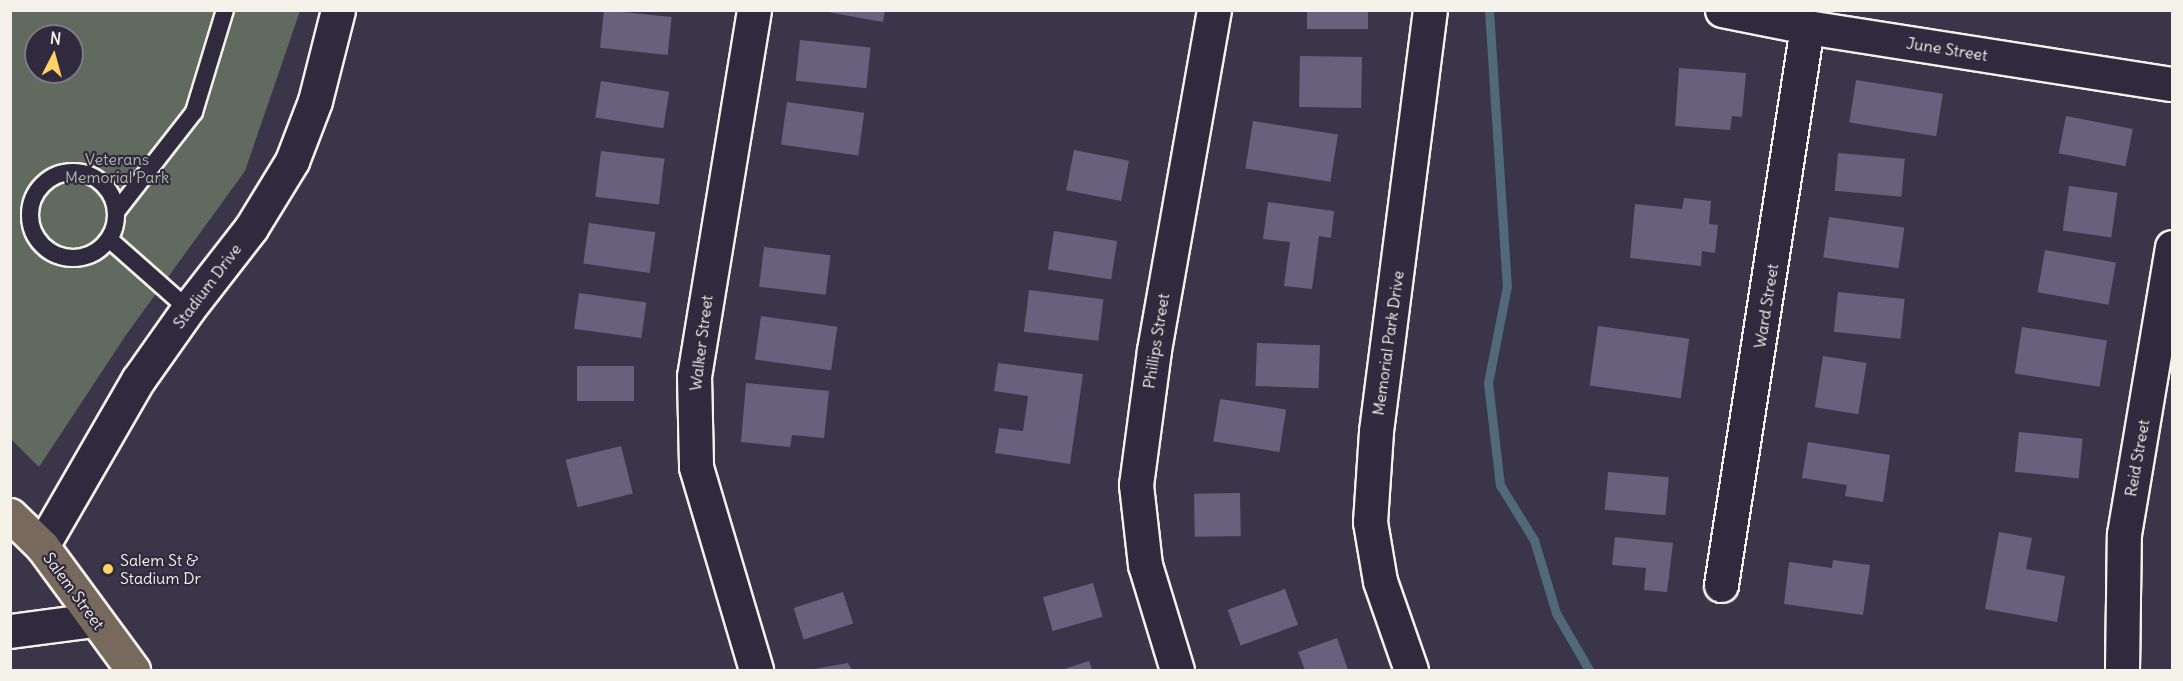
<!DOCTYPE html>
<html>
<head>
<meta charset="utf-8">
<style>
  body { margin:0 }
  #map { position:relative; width:2183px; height:681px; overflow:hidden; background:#3b354a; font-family:Delius,sans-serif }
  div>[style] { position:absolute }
  .green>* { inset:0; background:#606a5e }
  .stream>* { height:9px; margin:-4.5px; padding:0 4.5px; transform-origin:4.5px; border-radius:4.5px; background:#516a78 }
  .building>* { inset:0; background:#69607e; transform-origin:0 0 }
  .roads { filter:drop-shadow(2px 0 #f4f1e8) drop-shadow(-2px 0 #f4f1e8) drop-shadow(0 2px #f4f1e8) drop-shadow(0 -2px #f4f1e8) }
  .service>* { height:16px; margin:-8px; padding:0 8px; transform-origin:8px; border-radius:8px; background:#2f2a3d }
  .service>.ring { margin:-8px; padding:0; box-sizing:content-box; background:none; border:16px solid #2f2a3d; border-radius:50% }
  .minor>* { height:33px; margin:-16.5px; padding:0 16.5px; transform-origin:16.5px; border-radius:16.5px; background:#2f2a3d }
  .primary>* { height:33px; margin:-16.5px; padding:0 16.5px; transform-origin:16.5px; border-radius:16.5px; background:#77695c }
  .dots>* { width:16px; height:16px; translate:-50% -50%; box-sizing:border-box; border:3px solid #2f2a3d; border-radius:50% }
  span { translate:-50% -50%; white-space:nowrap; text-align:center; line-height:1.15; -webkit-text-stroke:4.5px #2f2a3d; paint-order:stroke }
  .street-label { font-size:16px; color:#f4f1e8 }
  .park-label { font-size:16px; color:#b1b4aa }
  .poi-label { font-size:16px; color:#f4f1e8 }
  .left { translate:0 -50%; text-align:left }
  .frame { position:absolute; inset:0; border:12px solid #f4f1e8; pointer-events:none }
  .north { position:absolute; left:24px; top:24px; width:60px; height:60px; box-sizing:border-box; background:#2f2a3d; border:2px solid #7e7a81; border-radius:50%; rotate:6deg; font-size:16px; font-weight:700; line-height:24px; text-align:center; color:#f4f1e8 }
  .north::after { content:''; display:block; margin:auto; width:21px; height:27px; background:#ffd166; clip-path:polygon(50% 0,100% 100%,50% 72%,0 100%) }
</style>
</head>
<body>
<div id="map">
  <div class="green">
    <div style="clip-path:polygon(evenodd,10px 11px,300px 11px,245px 171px,126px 335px,39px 467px,11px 439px,10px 11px,36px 36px,72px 36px,72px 72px,36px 72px,36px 36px)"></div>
  </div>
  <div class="stream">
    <div style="left:1489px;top:10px;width:277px;rotate:86.3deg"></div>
    <div style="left:1507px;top:286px;width:99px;rotate:101.1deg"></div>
    <div style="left:1488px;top:383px;width:103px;rotate:83.3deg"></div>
    <div style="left:1500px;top:485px;width:65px;rotate:58.3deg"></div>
    <div style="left:1534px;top:540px;width:76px;rotate:73.2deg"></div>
    <div style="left:1556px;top:613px;width:66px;rotate:59.9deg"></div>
  </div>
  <div class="building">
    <div style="left:604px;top:10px;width:68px;height:38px;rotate:6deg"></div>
    <div style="clip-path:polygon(817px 10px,885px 10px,883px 22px)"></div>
    <div style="left:1307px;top:10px;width:61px;height:19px"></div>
    <div style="left:800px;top:40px;width:71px;height:41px;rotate:6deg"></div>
    <div style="left:1300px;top:56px;width:62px;height:51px;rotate:1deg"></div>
    <div style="clip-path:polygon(1679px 68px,1746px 73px,1742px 117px,1732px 116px,1730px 130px,1675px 126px)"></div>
    <div style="left:1856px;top:80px;width:88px;height:43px;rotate:9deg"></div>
    <div style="left:601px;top:81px;width:69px;height:37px;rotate:9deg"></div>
    <div style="left:787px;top:102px;width:78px;height:43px;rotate:8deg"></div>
    <div style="left:2066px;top:116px;width:68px;height:38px;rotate:11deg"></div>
    <div style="left:1253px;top:121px;width:86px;height:48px;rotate:9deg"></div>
    <div style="left:1074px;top:150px;width:56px;height:41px;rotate:11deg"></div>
    <div style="left:601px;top:151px;width:64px;height:46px;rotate:7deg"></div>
    <div style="left:1838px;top:153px;width:67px;height:38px;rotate:5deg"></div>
    <div style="left:2069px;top:186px;width:49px;height:45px;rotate:8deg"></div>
    <div style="clip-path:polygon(1684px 198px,1711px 201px,1709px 224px,1718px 225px,1715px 253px,1702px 251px,1701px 266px,1630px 258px,1635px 204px,1682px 209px)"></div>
    <div style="clip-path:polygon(1268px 202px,1334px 211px,1331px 238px,1319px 236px,1312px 289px,1284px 286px,1290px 242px,1263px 239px)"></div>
    <div style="left:1829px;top:217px;width:76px;height:41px;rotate:8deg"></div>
    <div style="left:589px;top:223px;width:67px;height:41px;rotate:8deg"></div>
    <div style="left:1054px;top:231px;width:64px;height:39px;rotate:9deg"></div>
    <div style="left:764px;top:247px;width:67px;height:40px;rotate:7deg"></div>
    <div style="left:2045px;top:250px;width:72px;height:43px;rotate:10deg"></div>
    <div style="left:1029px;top:290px;width:75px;height:42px;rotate:7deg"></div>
    <div style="left:1838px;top:292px;width:67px;height:40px;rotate:6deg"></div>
    <div style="left:579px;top:293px;width:68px;height:36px;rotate:8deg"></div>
    <div style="left:761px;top:316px;width:77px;height:44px;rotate:8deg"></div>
    <div style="left:1598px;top:326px;width:92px;height:60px;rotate:8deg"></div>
    <div style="left:2022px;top:327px;width:86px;height:47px;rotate:9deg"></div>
    <div style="left:1257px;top:343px;width:63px;height:43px;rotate:2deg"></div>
    <div style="left:1823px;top:356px;width:44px;height:52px;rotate:9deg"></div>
    <div style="clip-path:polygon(998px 363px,1083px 374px,1070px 464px,995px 453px,999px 428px,1023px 431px,1028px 396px,994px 391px)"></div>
    <div style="left:577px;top:366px;width:57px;height:35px"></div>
    <div style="clip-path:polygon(746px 383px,829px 391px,824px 438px,792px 435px,790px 447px,741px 442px)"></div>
    <div style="left:1220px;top:399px;width:67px;height:43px;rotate:9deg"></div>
    <div style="left:2019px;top:432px;width:64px;height:40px;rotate:6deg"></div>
    <div style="clip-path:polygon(1808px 442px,1890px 455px,1883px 502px,1845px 496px,1847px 485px,1802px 478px)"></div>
    <div style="left:621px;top:446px;width:49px;height:57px;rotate:76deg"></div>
    <div style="left:1608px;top:472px;width:61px;height:38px;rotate:5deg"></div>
    <div style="left:1240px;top:493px;width:43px;height:46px;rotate:89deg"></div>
    <div style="clip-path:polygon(1999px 532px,2032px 538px,2026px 569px,2065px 576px,2057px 622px,1985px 609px)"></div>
    <div style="clip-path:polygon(1615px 537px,1673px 543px,1667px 592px,1644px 590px,1646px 568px,1612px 565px)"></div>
    <div style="clip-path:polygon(1833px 560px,1870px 565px,1863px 615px,1784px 604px,1789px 562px,1832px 568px)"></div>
    <div style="left:1093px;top:583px;width:35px;height:52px;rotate:74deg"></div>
    <div style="left:1285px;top:589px;width:38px;height:61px;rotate:70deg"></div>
    <div style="left:843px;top:592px;width:33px;height:52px;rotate:72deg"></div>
    <div style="clip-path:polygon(1337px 638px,1348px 670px,1305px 670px,1298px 652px)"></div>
    <div style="clip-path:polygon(1089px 661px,1092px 670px,1061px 670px)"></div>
    <div style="clip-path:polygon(848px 663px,852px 670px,814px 670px,814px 669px)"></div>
  </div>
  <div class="roads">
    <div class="service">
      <div class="ring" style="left:30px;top:172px;width:70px;height:70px"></div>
      <div style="left:116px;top:212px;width:127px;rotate:-52deg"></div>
      <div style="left:194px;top:112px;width:107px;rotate:-73.1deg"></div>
      <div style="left:109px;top:239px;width:106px;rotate:41.5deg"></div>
    </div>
    <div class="minor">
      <div style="left:754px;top:10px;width:371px;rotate:99.3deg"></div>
      <div style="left:694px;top:376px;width:91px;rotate:88.7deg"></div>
      <div style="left:696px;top:467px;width:212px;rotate:73.5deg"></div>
      <div style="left:1722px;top:10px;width:87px;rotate:11.3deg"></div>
      <div style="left:1807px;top:27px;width:369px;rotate:8.9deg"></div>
      <div style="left:42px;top:546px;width:192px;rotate:-60deg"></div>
      <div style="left:138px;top:380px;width:87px;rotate:-54.8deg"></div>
      <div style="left:188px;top:309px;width:103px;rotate:-52.1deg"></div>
      <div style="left:251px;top:228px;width:79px;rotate:-58.5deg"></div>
      <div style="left:292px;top:161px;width:64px;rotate:-69deg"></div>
      <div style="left:315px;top:101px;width:94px;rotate:-75.8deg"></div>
      <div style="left:1721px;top:585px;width:565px;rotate:-81.24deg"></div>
      <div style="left:10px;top:631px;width:85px;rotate:-7.5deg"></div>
      <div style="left:1177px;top:670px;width:110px;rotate:-106.9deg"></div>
      <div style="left:1145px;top:565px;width:81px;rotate:-96.4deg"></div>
      <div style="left:1136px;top:485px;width:136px;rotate:-82.4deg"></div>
      <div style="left:1154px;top:350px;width:345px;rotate:-80deg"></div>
      <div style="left:1411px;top:670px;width:94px;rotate:-109.2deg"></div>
      <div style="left:1380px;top:581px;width:60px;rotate:-99.6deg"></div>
      <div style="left:1370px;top:522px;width:91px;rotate:-86.2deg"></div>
      <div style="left:1376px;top:431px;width:424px;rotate:-82.7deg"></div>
      <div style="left:2122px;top:670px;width:136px;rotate:-89.2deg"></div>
      <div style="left:2124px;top:534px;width:291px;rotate:-80.5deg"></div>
    </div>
    <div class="primary">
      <div style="left:10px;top:515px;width:45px;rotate:44.1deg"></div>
      <div style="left:42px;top:546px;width:154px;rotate:53.7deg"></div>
    </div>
  </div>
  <div class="dots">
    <div style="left:108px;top:569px;background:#ffd166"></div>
  </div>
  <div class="street-label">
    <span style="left:1947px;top:49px;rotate:9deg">June Street</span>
    <span style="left:207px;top:286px;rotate:-53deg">Stadium Drive</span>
    <span style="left:1766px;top:306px;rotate:-81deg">Ward Street</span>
    <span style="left:1156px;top:341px;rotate:-81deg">Phillips Street</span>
    <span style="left:701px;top:343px;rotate:-83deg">Walker Street</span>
    <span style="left:1388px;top:343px;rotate:-82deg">Memorial Park Drive</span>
    <span style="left:2137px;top:458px;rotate:-80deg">Reid Street</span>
    <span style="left:74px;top:591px;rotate:54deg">Salem Street</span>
  </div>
  <div class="park-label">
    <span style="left:117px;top:168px">Veterans<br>Memorial Park</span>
  </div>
  <div class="poi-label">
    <span class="left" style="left:120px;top:569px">Salem St &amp;<br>Stadium Dr</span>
  </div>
  <div class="frame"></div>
  <div class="north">N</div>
</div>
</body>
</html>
